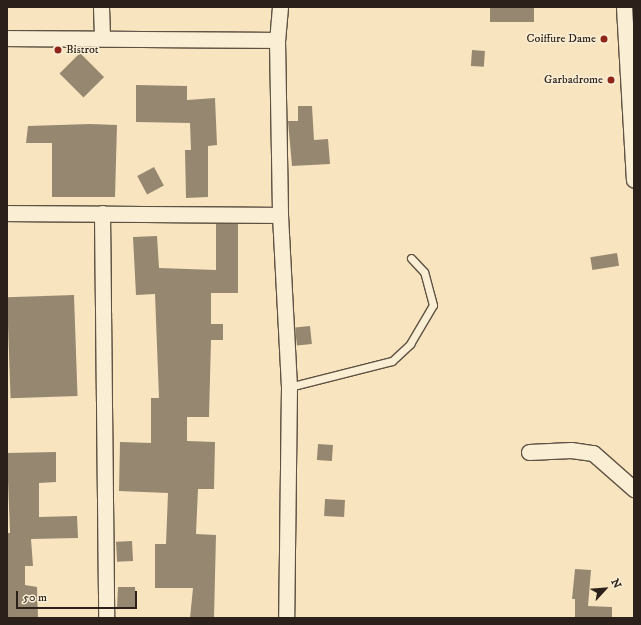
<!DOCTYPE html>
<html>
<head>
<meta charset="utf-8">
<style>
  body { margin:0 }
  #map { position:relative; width:641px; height:625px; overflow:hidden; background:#f8e5bf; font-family:"IM FELL DW Pica",serif }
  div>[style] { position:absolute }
  .building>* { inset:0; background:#968770; transform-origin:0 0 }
  .roads { filter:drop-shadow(1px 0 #5f5243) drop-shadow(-1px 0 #5f5243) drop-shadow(0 1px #5f5243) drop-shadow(0 -1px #5f5243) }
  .service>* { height:7px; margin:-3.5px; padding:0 3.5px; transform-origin:3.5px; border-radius:3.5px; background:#faeed5 }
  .minor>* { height:15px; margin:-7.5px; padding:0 7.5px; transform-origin:7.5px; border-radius:7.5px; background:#faeed5 }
  .dots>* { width:11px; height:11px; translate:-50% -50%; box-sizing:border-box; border:2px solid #faeed5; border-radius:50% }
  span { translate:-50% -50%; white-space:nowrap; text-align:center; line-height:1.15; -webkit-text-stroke:3px #faeed5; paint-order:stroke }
  .poi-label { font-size:12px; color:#2c211a }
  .right { translate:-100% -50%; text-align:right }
  .left { translate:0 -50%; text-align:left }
  .frame { position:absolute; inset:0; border:8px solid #2c211a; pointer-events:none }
  .north { position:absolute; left:585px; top:569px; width:40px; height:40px; -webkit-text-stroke:3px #faeed5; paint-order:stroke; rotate:64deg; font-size:11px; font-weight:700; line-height:16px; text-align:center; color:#2c211a }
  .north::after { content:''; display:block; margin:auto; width:14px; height:18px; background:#2c211a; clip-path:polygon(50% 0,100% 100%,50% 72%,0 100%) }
  .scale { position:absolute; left:16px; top:591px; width:121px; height:18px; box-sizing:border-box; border:2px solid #2c211a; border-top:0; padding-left:5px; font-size:12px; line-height:14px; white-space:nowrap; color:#2c211a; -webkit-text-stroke:3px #faeed5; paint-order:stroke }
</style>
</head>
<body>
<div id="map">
  <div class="building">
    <div style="left:490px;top:7px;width:44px;height:15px"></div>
    <div style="left:472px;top:50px;width:13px;height:16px;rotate:4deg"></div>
    <div style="left:80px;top:53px;width:34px;height:29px;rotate:45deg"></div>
    <div style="clip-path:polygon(136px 85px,187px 86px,187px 100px,215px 98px,217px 145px,208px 146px,208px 197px,186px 198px,185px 150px,191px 150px,190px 123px,136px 122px)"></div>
    <div style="clip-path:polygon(298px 106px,312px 106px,314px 140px,328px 139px,330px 164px,292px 166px,288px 121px,298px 121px)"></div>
    <div style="clip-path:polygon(90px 124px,117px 125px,115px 197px,52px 197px,52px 143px,26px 143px,28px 126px)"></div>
    <div style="left:154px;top:167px;width:21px;height:19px;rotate:62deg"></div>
    <div style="clip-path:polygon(216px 224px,238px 224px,238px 293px,211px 293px,211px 324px,223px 324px,223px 340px,211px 340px,209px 417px,187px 417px,187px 441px,215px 442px,214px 489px,198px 489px,196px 534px,216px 535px,214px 618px,190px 618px,193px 588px,155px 588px,155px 544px,166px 544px,168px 493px,119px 491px,120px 442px,151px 443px,151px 398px,159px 398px,155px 294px,136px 295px,133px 237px,157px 236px,159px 268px,216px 270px)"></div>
    <div style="left:617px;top:253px;width:13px;height:27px;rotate:81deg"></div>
    <div style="left:74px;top:295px;width:101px;height:67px;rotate:88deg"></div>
    <div style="left:310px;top:326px;width:18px;height:15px;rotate:84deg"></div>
    <div style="left:318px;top:444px;width:15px;height:16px;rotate:4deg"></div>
    <div style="clip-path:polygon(56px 452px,56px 482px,39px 483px,39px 517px,77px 516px,78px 538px,31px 539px,33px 566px,25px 566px,25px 585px,37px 587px,38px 618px,7px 618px,7px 533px,10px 533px,7px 453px)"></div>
    <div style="left:325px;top:499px;width:20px;height:17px;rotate:3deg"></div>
    <div style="left:132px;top:541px;width:20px;height:16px;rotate:87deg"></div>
    <div style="clip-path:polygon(575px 569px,591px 570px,588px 606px,612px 607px,612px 618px,575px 618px,575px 599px,572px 599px)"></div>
    <div style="clip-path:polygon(118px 587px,135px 587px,136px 609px,117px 608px)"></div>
  </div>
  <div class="roads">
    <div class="service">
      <div style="left:289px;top:387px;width:106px;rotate:-14.2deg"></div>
      <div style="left:392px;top:361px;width:25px;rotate:-43deg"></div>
      <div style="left:410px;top:344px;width:45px;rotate:-59.5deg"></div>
      <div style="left:433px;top:305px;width:34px;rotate:-105deg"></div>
      <div style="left:424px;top:272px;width:19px;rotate:-133deg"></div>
    </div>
    <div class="minor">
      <div style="left:101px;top:7px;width:31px;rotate:88deg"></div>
      <div style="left:280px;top:7px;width:33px;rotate:95deg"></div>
      <div style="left:277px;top:40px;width:175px;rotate:89deg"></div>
      <div style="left:280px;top:215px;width:172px;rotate:87deg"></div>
      <div style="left:289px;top:387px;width:231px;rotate:90.7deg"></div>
      <div style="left:624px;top:7px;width:173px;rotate:86.7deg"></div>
      <div style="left:7px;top:38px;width:270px;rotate:0.4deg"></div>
      <div style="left:7px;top:213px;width:273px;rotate:0.4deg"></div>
      <div style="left:102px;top:213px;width:405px;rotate:89.4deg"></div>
      <div style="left:529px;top:452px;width:42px;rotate:-2.7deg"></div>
      <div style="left:571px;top:450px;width:22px;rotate:8deg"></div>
      <div style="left:593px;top:453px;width:55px;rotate:41.3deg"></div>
    </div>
  </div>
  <div class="dots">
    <div style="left:604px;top:39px;background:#8f2418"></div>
    <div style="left:58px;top:50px;background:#8f2418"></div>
    <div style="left:611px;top:80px;background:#8f2418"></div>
  </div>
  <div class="poi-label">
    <span class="right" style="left:596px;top:39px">Coiffure Dame</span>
    <span class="left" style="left:66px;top:50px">Bistrot</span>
    <span class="right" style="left:603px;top:80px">Garbadrome</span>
  </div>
  <div class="frame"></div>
  <div class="north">N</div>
  <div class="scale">50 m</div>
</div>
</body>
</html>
